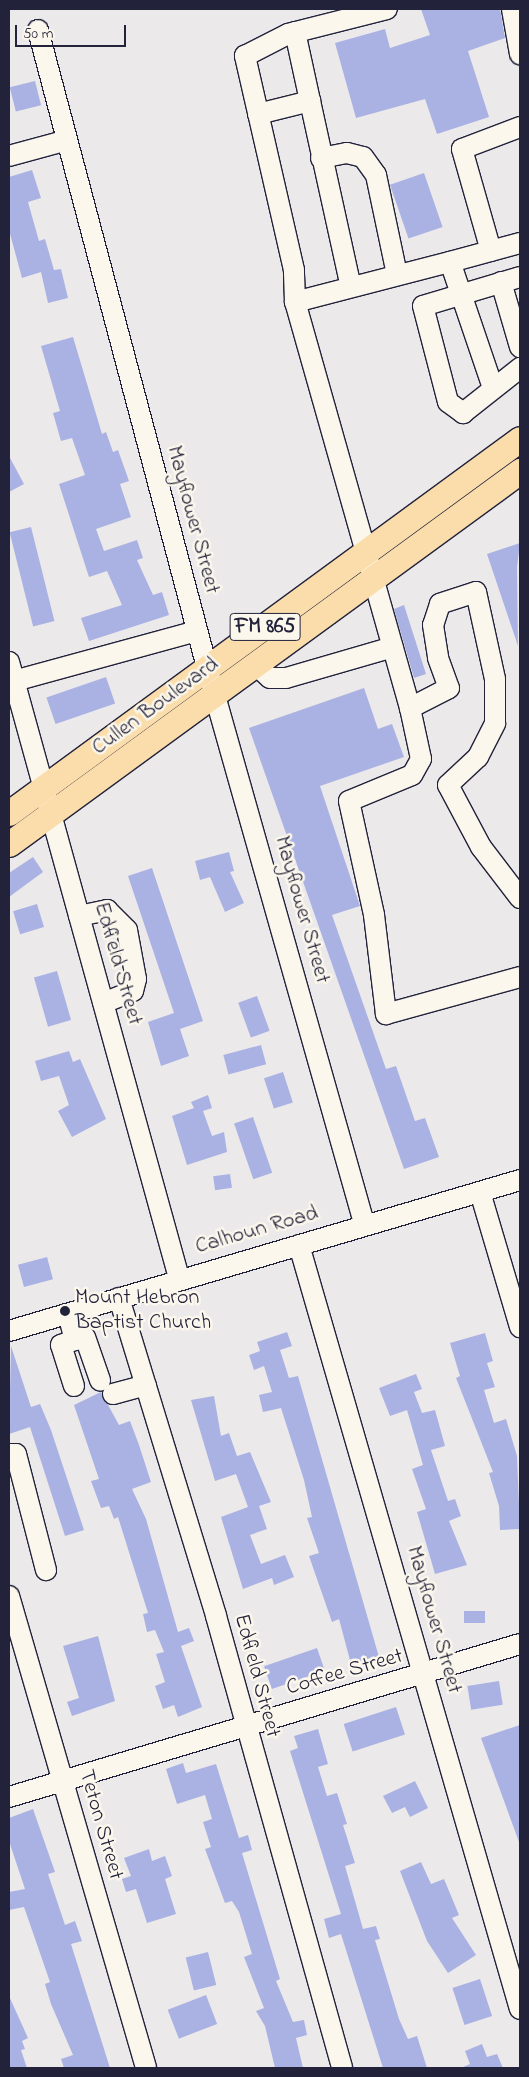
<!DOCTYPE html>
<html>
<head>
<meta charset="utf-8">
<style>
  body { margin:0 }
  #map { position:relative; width:529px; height:2077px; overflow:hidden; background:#ebe9ea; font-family:"Indie Flower",sans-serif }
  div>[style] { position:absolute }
  .building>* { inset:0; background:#aab2e3; transform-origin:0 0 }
  .roads { filter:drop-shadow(1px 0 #22223b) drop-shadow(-1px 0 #22223b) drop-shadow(0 1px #22223b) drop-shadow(0 -1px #22223b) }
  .minor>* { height:20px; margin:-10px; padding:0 10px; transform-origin:10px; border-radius:10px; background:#fbf7ec }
  .major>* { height:25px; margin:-12.5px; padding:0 12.5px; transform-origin:12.5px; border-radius:12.5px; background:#faddab }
  .dots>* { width:14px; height:14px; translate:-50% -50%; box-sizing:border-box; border:2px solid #fbf7ec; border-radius:50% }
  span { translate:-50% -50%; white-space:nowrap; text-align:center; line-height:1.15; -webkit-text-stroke:5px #fbf7ec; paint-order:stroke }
  .shield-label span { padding:1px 4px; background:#fbf7ec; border:1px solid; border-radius:4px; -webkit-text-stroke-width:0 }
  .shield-label { font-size:21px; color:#22223b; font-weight:700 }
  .street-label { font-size:22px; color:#22223b }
  .poi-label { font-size:22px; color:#22223b }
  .left { translate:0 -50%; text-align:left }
  .frame { position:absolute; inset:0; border:10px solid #22223b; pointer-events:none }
  .scale { position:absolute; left:15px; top:25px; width:111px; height:22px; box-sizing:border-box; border:2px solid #22223b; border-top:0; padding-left:6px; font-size:15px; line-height:18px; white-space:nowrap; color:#22223b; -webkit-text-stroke:4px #fbf7ec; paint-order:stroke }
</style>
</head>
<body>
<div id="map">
  <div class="building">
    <div style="clip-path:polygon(421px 9px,500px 9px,505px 38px,468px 51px,489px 117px,437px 134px,425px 99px,356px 118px,335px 43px,385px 29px,390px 48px,430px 35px)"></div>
    <div style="left:35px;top:81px;width:25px;height:26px;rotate:76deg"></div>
    <div style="clip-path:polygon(32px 170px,41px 198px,28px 202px,39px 241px,45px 239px,54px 270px,61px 269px,68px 298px,48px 303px,41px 272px,22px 278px,9px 230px,9px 177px)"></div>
    <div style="left:424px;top:173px;width:57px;height:36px;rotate:71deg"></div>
    <div style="clip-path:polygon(73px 337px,102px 434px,106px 432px,113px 452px,118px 450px,129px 481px,120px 484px,131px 517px,96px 529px,104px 551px,137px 540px,143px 558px,137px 560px,153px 595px,162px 592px,169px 615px,89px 641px,81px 618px,122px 605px,107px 571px,89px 577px,59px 484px,85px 475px,72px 438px,61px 441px,53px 413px,60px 411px,41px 346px)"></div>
    <div style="clip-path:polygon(9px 456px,24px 484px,9px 492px)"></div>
    <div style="left:31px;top:527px;width:97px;height:22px;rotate:76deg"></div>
    <div style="clip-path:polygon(520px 543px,517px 567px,518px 646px,487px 554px)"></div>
    <div style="clip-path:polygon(404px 605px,426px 674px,414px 678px,394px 609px)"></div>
    <div style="left:106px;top:677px;width:28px;height:63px;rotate:71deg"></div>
    <div style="clip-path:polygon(364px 688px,378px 729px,392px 724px,404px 757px,320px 786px,360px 906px,332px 915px,386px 1069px,396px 1066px,415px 1121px,425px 1118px,439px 1157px,404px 1169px,249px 728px)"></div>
    <div style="clip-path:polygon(229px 852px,234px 871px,230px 872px,244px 903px,225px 912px,210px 877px,200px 880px,195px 861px)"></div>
    <div style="clip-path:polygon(33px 857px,43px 872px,9px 897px,9px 873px)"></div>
    <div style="clip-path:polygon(152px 868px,203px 1021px,180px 1029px,189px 1056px,161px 1066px,148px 1022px,174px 1013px,128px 876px)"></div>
    <div style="left:37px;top:904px;width:24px;height:25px;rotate:73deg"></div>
    <div style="left:57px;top:971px;width:51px;height:24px;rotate:74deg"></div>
    <div style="left:257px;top:996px;width:37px;height:20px;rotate:70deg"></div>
    <div style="left:261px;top:1045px;width:20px;height:39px;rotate:75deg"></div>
    <div style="clip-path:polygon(69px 1051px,73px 1062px,80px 1059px,106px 1119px,72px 1137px,58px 1111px,69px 1105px,59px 1076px,41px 1081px,35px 1061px)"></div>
    <div style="left:283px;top:1072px;width:32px;height:20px;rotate:72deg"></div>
    <div style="clip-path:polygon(208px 1095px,212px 1108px,203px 1111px,212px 1136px,224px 1132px,227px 1152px,187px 1165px,172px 1116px,194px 1108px,191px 1102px)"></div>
    <div style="left:253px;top:1117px;width:59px;height:20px;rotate:71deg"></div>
    <div style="left:230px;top:1174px;width:14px;height:17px;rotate:82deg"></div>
    <div style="left:47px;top:1257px;width:23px;height:30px;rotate:75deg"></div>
    <div style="clip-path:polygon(287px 1332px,292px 1346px,280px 1350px,289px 1378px,298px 1376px,379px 1657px,351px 1664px,339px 1619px,332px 1622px,309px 1556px,319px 1553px,307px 1518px,312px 1517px,304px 1480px,281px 1408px,263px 1412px,259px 1395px,272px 1392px,264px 1366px,254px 1370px,249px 1355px,260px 1351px,257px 1342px)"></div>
    <div style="clip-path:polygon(485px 1333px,493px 1361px,487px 1363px,495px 1387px,484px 1390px,494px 1423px,506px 1419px,517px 1456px,520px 1529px,500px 1530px,499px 1506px,489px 1473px,493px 1472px,456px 1378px,460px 1376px,450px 1343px)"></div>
    <div style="clip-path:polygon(11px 1346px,31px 1407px,40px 1404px,51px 1430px,84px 1530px,65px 1536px,30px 1427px,9px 1434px)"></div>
    <div style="clip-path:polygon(416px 1374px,422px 1389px,414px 1392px,422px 1413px,435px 1410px,445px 1446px,431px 1450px,448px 1501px,455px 1499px,461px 1516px,449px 1521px,467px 1565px,435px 1574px,417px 1512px,426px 1509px,412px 1469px,423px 1465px,407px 1410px,390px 1416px,379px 1388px)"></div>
    <div style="clip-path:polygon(101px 1392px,119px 1425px,130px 1421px,139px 1445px,151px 1482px,132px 1489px,146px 1519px,178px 1632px,189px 1628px,194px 1641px,181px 1646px,202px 1707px,178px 1717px,174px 1705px,163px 1709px,155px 1686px,165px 1682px,156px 1654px,164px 1652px,155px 1630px,147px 1632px,143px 1614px,148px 1613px,118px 1517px,114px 1519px,109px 1506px,101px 1508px,91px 1481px,99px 1479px,74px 1405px)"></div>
    <div style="clip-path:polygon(214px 1396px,221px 1436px,229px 1433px,237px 1456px,250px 1452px,271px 1502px,259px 1506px,267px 1529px,250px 1535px,261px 1564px,285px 1555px,294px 1577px,274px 1585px,272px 1578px,243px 1589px,221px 1517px,248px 1507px,236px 1474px,215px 1481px,191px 1400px)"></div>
    <div style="left:464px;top:1611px;width:21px;height:12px"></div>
    <div style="clip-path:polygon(98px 1636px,115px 1701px,72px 1716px,67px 1702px,79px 1698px,63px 1646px)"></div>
    <div style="left:317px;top:1648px;width:24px;height:56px;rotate:71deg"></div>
    <div style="left:499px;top:1681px;width:24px;height:32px;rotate:81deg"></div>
    <div style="left:396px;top:1707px;width:29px;height:55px;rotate:72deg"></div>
    <div style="clip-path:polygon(520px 1725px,520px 1842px,519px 1842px,481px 1738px)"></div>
    <div style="clip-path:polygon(318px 1729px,328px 1764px,318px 1767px,327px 1796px,337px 1793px,347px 1824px,343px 1825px,355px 1863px,345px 1866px,363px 1929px,376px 1926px,380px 1939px,375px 1940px,399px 2019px,408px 2039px,417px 2036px,427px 2068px,383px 2068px,341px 1934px,329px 1938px,324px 1919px,341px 1914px,290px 1751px,298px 1748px,294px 1736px)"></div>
    <div style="clip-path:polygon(183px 1763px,186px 1773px,216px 1764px,239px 1838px,248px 1835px,252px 1850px,242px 1853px,280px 1979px,276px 1981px,293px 2022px,304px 2020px,307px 2035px,296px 2038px,303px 2068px,275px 2068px,265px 2026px,256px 2011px,264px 2008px,244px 1957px,252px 1954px,239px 1912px,232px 1901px,225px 1903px,205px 1849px,211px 1847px,203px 1822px,212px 1819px,205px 1795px,177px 1804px,166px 1769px)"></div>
    <div style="clip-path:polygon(415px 1781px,428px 1808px,410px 1817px,405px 1807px,392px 1813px,383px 1796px)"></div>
    <div style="clip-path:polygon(33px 1809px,55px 1872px,48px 1874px,65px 1925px,75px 1921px,82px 1941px,71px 1944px,110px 2068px,64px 2068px,61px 2059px,73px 2055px,51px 2004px,45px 1984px,50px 1982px,32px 1930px,24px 1907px,9px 1910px,9px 1892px,25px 1889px,9px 1841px,9px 1818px)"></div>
    <div style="clip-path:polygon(149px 1849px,152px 1861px,165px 1856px,172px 1876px,165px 1879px,176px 1914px,147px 1923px,136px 1889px,126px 1892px,122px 1879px,131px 1876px,124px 1858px)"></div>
    <div style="clip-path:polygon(421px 1862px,431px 1884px,444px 1879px,459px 1915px,452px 1918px,476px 1955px,448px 1973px,427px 1941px,400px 1871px)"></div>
    <div style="left:208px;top:1952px;width:34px;height:23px;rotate:76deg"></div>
    <div style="left:480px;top:1979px;width:39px;height:29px;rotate:72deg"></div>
    <div style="left:206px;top:1995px;width:31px;height:41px;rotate:69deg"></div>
    <div style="clip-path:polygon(9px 1996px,28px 2038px,22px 2041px,25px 2049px,21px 2050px,27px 2068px,9px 2068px)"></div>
    <div style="clip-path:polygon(482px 2044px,487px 2057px,497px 2054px,503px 2068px,461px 2068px,470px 2064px,465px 2051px)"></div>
  </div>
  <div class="roads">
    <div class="minor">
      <div style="left:512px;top:9px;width:46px;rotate:79.9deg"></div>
      <div style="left:38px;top:30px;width:663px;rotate:75.15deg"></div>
      <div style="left:208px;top:671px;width:574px;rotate:74.22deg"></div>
      <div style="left:295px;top:32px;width:71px;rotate:77.7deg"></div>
      <div style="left:258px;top:114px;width:54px;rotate:-14deg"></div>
      <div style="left:310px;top:101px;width:190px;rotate:77.6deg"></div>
      <div style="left:9px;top:156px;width:57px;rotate:-15.3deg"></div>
      <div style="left:321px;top:158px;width:26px;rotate:-11deg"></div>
      <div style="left:347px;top:153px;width:16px;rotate:14deg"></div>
      <div style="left:363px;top:157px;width:22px;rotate:54deg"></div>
      <div style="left:376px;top:175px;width:102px;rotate:78.1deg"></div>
      <div style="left:491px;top:251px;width:106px;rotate:-105.9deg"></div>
      <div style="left:462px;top:149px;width:62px;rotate:-20.8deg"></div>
      <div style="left:520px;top:277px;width:101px;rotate:163.4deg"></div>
      <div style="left:423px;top:306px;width:99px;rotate:75.4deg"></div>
      <div style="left:448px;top:402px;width:19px;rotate:36deg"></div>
      <div style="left:463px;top:413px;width:73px;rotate:-38.3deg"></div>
      <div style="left:501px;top:282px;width:68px;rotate:73.7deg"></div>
      <div style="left:295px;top:302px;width:32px;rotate:-92deg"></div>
      <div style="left:294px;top:270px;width:220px;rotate:-102.9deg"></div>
      <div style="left:245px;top:56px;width:48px;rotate:-27.1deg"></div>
      <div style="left:288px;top:34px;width:102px;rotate:-14.2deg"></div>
      <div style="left:493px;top:388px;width:133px;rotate:-108.8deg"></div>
      <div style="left:450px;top:262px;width:73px;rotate:-15.2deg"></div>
      <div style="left:9px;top:662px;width:639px;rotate:74.57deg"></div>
      <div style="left:256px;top:665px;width:19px;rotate:43deg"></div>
      <div style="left:270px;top:678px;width:16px"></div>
      <div style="left:286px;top:678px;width:111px;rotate:-16.2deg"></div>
      <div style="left:14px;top:681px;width:190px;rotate:-15.3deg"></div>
      <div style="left:410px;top:708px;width:422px;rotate:-105.8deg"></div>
      <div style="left:295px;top:302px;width:160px;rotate:-14.5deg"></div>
      <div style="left:520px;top:898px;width:64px;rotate:-127.4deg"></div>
      <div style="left:481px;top:847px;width:70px;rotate:-118deg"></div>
      <div style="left:448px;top:785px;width:41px;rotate:-43deg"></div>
      <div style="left:478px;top:757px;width:38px;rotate:-63deg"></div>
      <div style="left:495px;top:723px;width:44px;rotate:-90deg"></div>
      <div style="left:495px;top:679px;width:89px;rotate:-102.3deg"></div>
      <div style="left:476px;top:592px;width:38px;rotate:162deg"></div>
      <div style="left:440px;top:604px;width:22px;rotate:108deg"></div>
      <div style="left:433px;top:625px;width:33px;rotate:81deg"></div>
      <div style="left:438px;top:658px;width:32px;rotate:70deg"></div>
      <div style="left:449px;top:688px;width:44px;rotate:152.9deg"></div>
      <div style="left:410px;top:708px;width:52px;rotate:77.8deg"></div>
      <div style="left:421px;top:759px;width:18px;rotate:119deg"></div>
      <div style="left:412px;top:775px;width:68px;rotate:157.6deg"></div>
      <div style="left:349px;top:801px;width:117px;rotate:77.6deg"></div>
      <div style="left:374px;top:915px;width:100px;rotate:83.1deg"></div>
      <div style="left:386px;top:1014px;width:139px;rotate:-15.4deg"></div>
      <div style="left:79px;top:916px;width:29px;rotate:-12deg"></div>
      <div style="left:107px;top:910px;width:28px;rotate:45deg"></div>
      <div style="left:127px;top:930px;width:50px;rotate:79.6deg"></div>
      <div style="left:136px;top:979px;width:12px;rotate:104deg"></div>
      <div style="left:133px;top:991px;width:32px;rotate:158deg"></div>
      <div style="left:480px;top:1192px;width:141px;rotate:73.5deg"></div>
      <div style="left:299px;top:1245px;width:795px;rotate:73.87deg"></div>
      <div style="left:119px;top:1298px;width:332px;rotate:73deg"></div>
      <div style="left:216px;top:1616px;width:469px;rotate:74.4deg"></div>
      <div style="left:68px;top:1314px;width:27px;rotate:75deg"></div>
      <div style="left:75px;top:1340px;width:10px;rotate:-17deg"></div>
      <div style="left:85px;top:1337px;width:46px;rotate:70.8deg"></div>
      <div style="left:9px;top:1331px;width:533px;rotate:-16.46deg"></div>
      <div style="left:74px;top:1386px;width:43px;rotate:-107.6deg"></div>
      <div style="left:61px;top:1345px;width:15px;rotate:-20deg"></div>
      <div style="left:113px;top:1394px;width:34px;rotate:-15deg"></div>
      <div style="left:9px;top:1454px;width:7px"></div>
      <div style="left:16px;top:1454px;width:120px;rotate:75.5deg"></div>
      <div style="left:9px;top:1596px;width:491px;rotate:73.8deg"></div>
      <div style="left:9px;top:1797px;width:533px;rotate:-16.67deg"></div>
    </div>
    <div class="major">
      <div style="left:9px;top:813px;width:633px;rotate:-36.2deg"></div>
      <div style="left:9px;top:844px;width:633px;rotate:-36.13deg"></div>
    </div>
  </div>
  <div class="dots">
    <div style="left:65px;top:1311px;background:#22223b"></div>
  </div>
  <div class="shield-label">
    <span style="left:265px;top:627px">FM 865</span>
  </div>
  <div class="street-label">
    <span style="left:192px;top:520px;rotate:75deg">Mayflower Street</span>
    <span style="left:156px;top:707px;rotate:-36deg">Cullen Boulevard</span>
    <span style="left:301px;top:910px;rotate:74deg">Mayflower Street</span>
    <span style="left:117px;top:964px;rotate:74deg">Edfield Street</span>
    <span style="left:257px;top:1231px;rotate:-16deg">Calhoun Road</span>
    <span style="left:433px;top:1620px;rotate:74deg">Mayflower Street</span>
    <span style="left:345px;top:1673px;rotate:-16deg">Coffee Street</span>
    <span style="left:256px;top:1676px;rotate:75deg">Edfield Street</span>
    <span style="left:100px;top:1825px;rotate:74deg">Teton Street</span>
  </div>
  <div class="poi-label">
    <span class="left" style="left:75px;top:1311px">Mount Hebron<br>Baptist Church</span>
  </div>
  <div class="frame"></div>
  <div class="scale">50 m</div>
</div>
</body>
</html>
